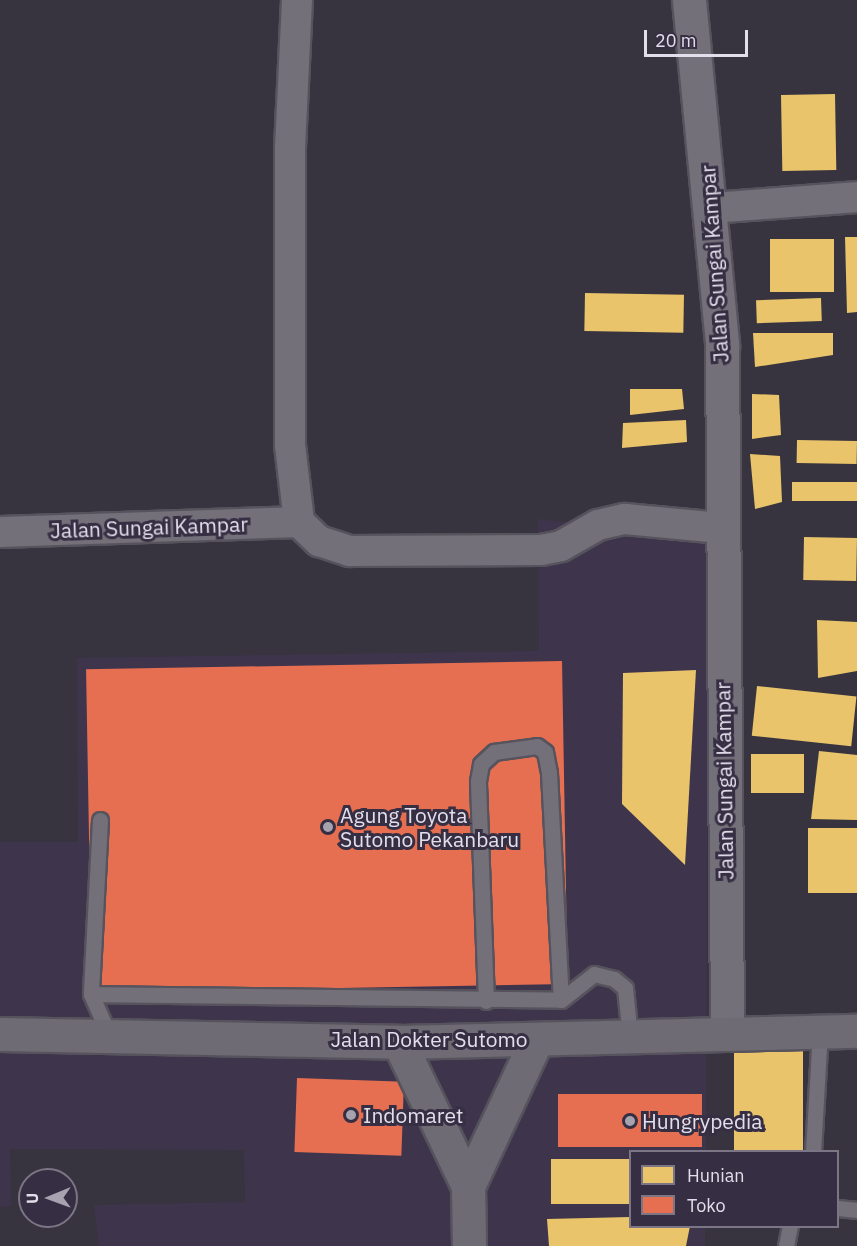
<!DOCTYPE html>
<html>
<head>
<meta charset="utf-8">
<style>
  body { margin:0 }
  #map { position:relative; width:857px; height:1246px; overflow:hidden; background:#37343f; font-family:"IBM Plex Sans",sans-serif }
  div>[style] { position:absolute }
  .built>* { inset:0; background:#3e354d }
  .homes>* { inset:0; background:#e9c46a; transform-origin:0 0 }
  .shops>* { inset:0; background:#e76f51; transform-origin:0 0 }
  .roads { filter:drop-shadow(2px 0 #56535d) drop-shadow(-2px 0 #56535d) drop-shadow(0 2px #56535d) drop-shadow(0 -2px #56535d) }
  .service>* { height:15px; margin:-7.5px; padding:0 7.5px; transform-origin:7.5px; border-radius:7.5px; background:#73707a }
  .minor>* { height:30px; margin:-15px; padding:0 15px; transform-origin:15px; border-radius:15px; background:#73707a }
  .tertiary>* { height:33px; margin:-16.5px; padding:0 16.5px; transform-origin:16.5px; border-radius:16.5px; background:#73707a }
  .secondary>* { height:33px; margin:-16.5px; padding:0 16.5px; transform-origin:16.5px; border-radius:16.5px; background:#6e6b75 }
  .dots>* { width:16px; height:16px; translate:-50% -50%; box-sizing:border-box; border:3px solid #362f43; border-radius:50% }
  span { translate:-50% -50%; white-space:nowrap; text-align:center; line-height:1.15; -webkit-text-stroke:6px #362f43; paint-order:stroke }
  .street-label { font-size:21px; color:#e2deeb }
  .poi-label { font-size:21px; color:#e2deeb }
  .left { translate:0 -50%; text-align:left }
  .legend { position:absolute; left:629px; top:1150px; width:210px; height:78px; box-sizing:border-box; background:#362f43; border:2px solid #7b7586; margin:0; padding:8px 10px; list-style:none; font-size:18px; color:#e2deeb }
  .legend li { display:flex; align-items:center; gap:12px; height:30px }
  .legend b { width:30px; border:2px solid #7b7586 }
  .north { position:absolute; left:18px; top:1168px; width:60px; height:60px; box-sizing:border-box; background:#362f43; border:2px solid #7b7586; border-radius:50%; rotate:269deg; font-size:16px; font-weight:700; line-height:24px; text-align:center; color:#e2deeb }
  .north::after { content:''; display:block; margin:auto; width:21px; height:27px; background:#a6a2af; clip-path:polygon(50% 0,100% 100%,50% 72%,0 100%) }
  .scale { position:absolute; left:644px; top:30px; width:104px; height:27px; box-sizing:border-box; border:3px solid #e2deeb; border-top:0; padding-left:8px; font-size:18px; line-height:21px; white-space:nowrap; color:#e2deeb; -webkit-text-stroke:4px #362f43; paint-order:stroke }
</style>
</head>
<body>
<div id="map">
  <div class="built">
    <div style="clip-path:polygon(538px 519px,708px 540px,706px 1151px,630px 1152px,630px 1226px,705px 1227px,705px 1246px,99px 1246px,94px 1205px,245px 1202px,244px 1150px,10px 1149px,11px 1206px,0 1207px,0 842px,78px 842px,77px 658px,539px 651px)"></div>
  </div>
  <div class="homes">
    <div style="left:835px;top:94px;width:76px;height:54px;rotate:89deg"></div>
    <div style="clip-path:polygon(845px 237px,857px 237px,857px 312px,847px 313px)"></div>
    <div style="left:770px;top:239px;width:64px;height:53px"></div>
    <div style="left:585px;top:293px;width:99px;height:38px;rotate:1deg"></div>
    <div style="left:821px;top:298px;width:23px;height:65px;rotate:88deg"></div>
    <div style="clip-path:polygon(753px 333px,833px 333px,833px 355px,755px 367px)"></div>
    <div style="clip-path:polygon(630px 389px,682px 389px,684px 409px,630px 415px)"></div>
    <div style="clip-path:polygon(752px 394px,779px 395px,781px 435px,752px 439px)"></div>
    <div style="clip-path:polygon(686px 420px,687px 442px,622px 448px,623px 423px)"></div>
    <div style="left:797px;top:440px;width:60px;height:23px;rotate:1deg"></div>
    <div style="clip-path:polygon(750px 454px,780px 456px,782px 502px,755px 509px)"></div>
    <div style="left:857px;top:482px;width:19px;height:65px;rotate:90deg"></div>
    <div style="left:804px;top:537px;width:53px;height:43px;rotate:1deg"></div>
    <div style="clip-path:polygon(817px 620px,857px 622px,857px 671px,818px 678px)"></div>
    <div style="clip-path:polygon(696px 670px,685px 865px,622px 804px,623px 673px)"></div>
    <div style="left:757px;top:686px;width:100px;height:50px;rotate:6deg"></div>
    <div style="clip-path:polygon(819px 751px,857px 755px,857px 820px,811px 819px)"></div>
    <div style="left:804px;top:754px;width:39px;height:53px;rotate:90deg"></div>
    <div style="left:808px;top:828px;width:49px;height:65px"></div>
    <div style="left:803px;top:1045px;width:107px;height:69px;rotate:90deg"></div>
    <div style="left:551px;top:1159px;width:79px;height:45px"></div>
    <div style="clip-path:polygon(630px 1217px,630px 1226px,690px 1226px,686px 1246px,549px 1246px,547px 1219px)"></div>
  </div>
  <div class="shops">
    <div style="left:562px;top:661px;width:323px;height:476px;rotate:89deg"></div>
    <div style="left:297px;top:1078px;width:107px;height:74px;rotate:2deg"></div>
    <div style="left:702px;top:1094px;width:53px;height:144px;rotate:90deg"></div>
  </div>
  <div class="roads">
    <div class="service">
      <div style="left:100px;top:820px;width:174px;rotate:93deg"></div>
      <div style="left:91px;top:994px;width:45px;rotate:66.3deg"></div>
      <div style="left:91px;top:994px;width:470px;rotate:0.7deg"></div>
      <div style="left:561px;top:1000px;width:42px;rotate:-38.2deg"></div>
      <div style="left:594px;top:974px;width:21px;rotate:14deg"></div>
      <div style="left:614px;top:979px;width:14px;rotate:39deg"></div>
      <div style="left:625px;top:988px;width:48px;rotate:84.1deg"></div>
      <div style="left:486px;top:1001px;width:220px;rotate:-92.1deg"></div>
      <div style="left:478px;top:781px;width:17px;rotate:-80deg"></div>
      <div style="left:481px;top:764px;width:18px;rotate:-43deg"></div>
      <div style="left:494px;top:752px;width:43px;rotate:-7.9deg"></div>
      <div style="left:537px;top:746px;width:10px;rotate:37deg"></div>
      <div style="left:545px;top:752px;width:21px;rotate:79deg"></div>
      <div style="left:549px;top:773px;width:227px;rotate:87deg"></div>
      <div style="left:813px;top:1152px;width:120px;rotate:-86.7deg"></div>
      <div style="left:838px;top:1208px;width:19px;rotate:6deg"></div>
      <div style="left:786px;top:1246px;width:20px;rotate:-79deg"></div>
    </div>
    <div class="minor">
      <div style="left:297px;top:0;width:148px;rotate:92.7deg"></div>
      <div style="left:290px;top:148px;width:297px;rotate:90deg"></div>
      <div style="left:290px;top:445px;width:78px;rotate:83.3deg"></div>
      <div style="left:299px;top:522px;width:28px;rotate:44deg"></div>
      <div style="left:319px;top:541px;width:33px;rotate:18deg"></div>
      <div style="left:350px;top:551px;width:191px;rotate:-0.3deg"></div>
      <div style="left:541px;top:550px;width:20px;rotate:-11deg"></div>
      <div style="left:561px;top:546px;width:43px;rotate:-29.6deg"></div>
      <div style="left:598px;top:525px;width:28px;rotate:-13deg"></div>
      <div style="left:625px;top:519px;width:96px;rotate:5.4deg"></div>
      <div style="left:711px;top:208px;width:146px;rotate:-4.3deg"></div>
      <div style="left:0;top:532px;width:299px;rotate:-1.9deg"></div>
    </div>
    <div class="tertiary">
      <div style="left:689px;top:0;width:347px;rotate:84.5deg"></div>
      <div style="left:722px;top:345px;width:688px;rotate:89.58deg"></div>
    </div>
    <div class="secondary">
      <div style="left:0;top:1034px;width:399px;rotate:1.1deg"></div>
      <div style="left:399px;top:1042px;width:458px;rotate:-1.4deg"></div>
      <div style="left:399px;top:1042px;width:160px;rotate:64.4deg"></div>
      <div style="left:468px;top:1186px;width:60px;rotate:89deg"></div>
      <div style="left:468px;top:1186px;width:162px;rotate:-64.9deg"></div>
    </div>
  </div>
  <div class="dots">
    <div style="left:328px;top:827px;background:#a6a2af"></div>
    <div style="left:351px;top:1115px;background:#a6a2af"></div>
    <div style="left:630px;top:1121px;background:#a6a2af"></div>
  </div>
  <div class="street-label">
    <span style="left:714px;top:264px;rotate:-94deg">Jalan Sungai Kampar</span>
    <span style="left:149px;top:527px;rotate:-2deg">Jalan Sungai Kampar</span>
    <span style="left:724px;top:781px;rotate:-91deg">Jalan Sungai Kampar</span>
    <span style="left:429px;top:1039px">Jalan Dokter Sutomo</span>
  </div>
  <div class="poi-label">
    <span class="left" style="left:340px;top:827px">Agung Toyota<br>Sutomo Pekanbaru</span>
    <span class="left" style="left:363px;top:1115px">Indomaret</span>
    <span class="left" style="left:642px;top:1121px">Hungrypedia</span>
  </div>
  <ul class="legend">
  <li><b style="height:16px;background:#e9c46a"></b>Hunian</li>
  <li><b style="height:16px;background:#e76f51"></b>Toko</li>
  </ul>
  <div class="north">U</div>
  <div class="scale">20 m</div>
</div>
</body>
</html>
